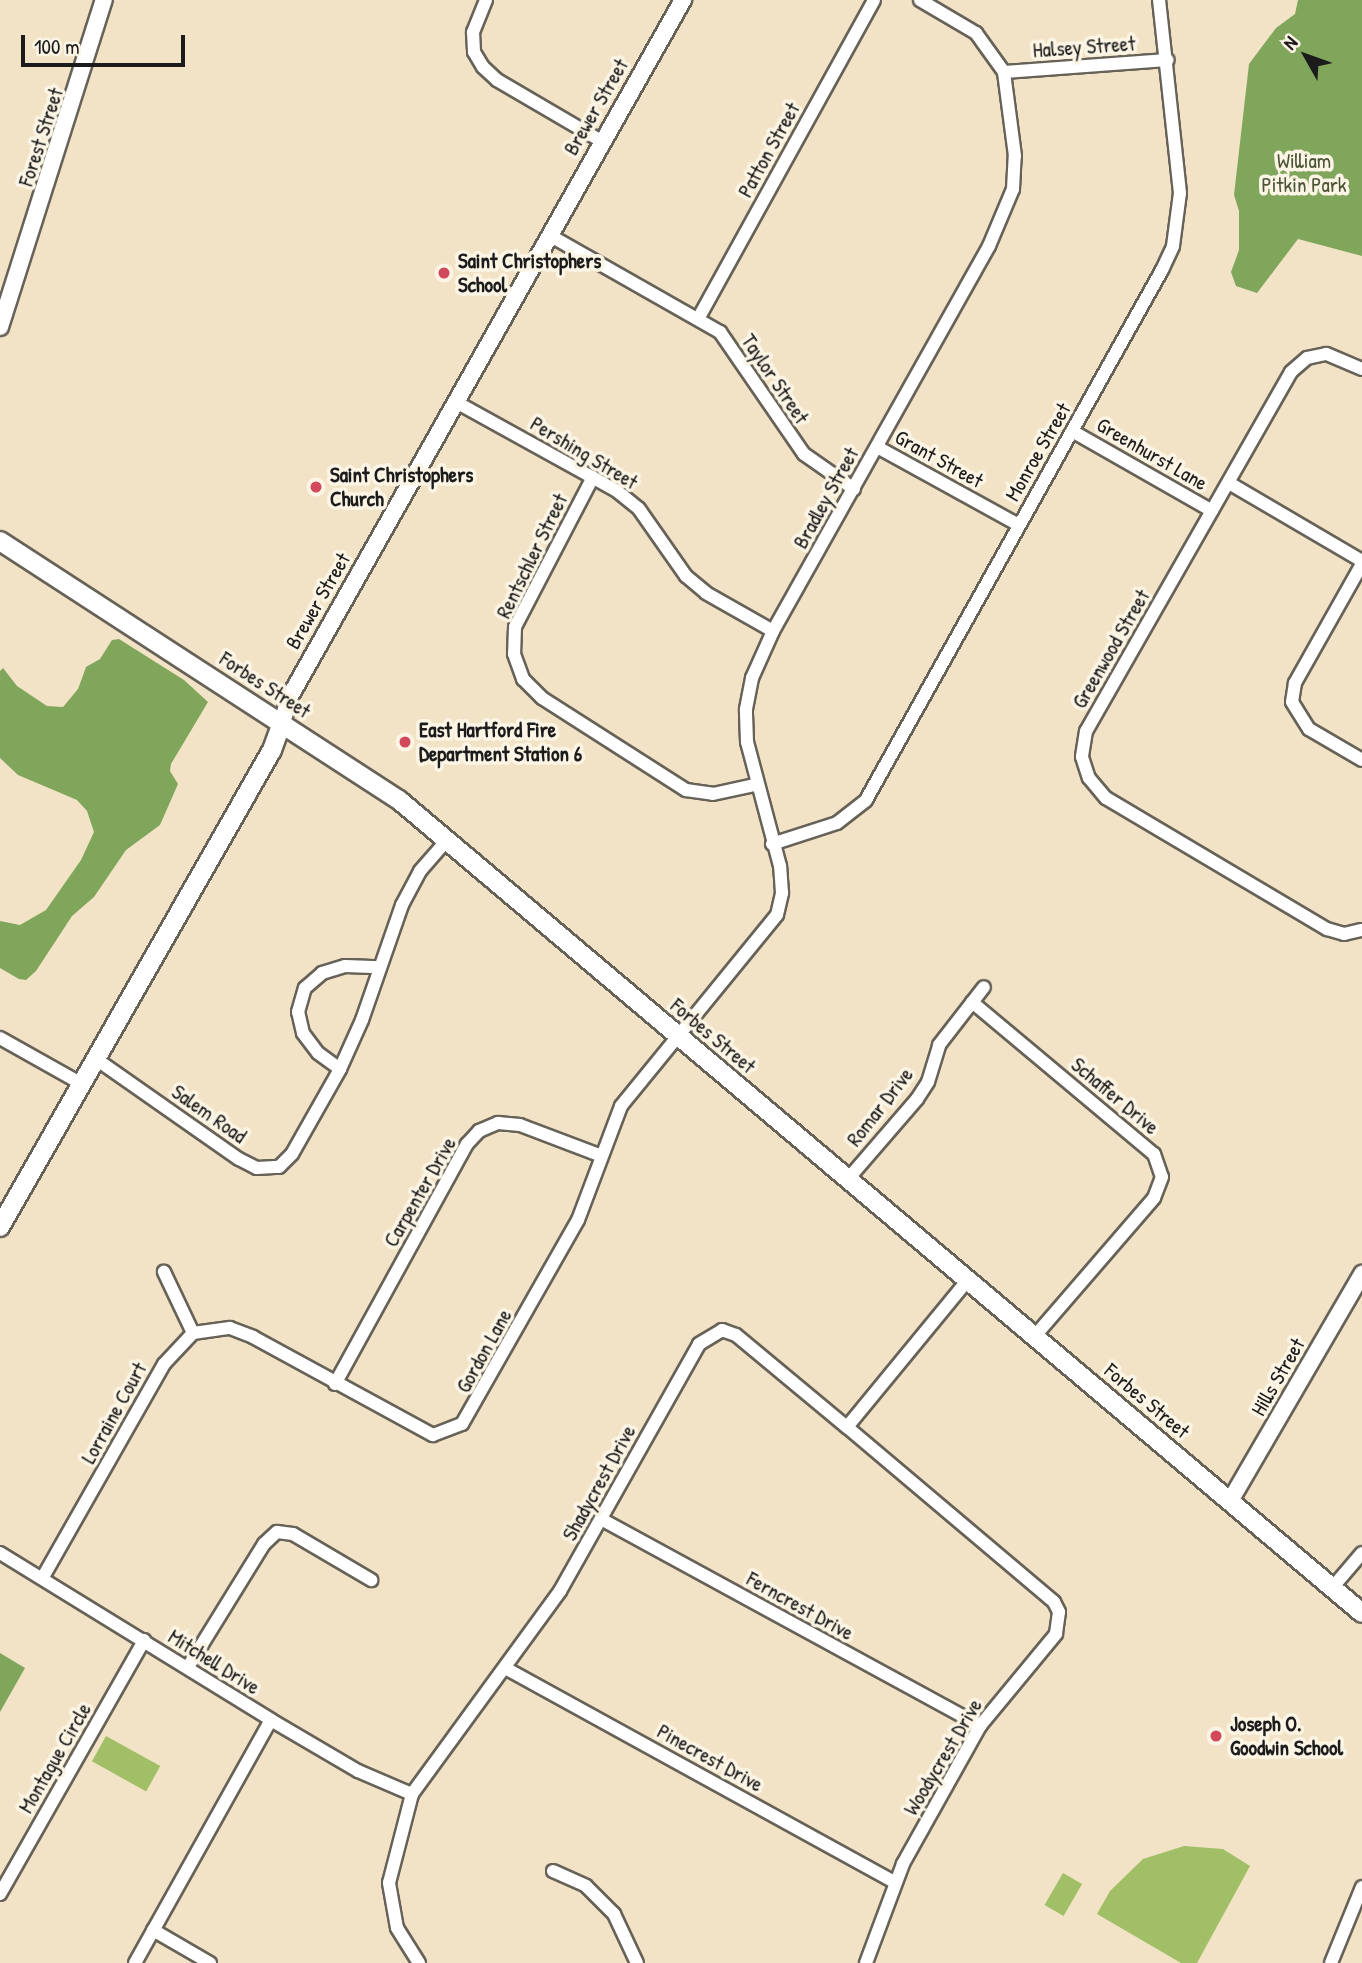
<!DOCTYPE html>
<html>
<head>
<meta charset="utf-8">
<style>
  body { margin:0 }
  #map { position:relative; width:1362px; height:1963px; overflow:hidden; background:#f3e3c6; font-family:"Patrick Hand",sans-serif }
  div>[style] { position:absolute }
  .green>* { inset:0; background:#a1bf67; transform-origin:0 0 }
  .forest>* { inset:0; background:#80a65c }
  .roads { filter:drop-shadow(2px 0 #676258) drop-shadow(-2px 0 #676258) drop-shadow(0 2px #676258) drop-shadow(0 -2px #676258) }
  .minor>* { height:12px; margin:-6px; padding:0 6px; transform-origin:6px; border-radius:6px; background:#fff }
  .tertiary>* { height:16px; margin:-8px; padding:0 8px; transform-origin:8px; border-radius:8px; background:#fff }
  .secondary>* { height:18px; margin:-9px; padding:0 9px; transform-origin:9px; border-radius:9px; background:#fff }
  .dots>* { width:19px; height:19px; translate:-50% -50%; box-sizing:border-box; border:4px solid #fcf5e5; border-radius:50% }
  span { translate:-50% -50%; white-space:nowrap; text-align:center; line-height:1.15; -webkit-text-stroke:7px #fcf5e5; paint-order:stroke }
  .street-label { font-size:21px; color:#1c1c1c }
  .park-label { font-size:21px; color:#4b5536 }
  .poi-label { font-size:21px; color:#1c1c1c; font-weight:700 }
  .left { translate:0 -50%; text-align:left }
  .north { position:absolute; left:1271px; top:21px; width:70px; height:70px; -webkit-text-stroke:5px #fcf5e5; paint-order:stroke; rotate:310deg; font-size:19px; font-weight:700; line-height:28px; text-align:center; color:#1c1c1c }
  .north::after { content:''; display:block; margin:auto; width:24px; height:32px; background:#1c1c1c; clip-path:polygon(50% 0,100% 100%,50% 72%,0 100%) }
  .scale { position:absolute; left:21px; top:35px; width:164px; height:32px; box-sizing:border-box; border:4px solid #1c1c1c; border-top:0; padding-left:9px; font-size:21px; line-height:24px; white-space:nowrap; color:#1c1c1c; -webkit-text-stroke:5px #fcf5e5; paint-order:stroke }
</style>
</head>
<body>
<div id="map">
  <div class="green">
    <div style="left:106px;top:1736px;width:62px;height:29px;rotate:29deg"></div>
    <div style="clip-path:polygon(1184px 1846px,1223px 1849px,1250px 1866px,1197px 1963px,1181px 1963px,1097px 1914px,1110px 1891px,1143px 1859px)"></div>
    <div style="left:1063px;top:1873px;width:22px;height:37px;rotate:30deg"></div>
  </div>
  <div class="forest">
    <div style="clip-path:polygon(1298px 0,1362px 0,1362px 256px,1298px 239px,1257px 293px,1236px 286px,1231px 272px,1239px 250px,1239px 211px,1234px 195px,1249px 64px,1276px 28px,1295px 14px)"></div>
    <div style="clip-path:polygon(119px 639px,184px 680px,208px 702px,171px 764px,170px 771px,178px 784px,160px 825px,126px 850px,94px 897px,72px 916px,36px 971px,26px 980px,19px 979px,0 968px,0 921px,20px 925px,46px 910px,81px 860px,94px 832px,87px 811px,77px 800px,18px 775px,0 758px,0 671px,3px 668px,17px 686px,47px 706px,63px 707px,78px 689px,86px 667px,100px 659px,112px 640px)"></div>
    <div style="clip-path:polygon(0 1653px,25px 1668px,0 1712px)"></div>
  </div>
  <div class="roads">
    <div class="minor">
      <div style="left:486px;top:0;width:35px;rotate:112deg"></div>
      <div style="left:473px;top:32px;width:20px;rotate:87deg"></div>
      <div style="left:474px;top:52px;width:17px;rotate:59deg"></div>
      <div style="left:483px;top:67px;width:19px;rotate:43deg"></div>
      <div style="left:497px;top:80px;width:123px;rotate:30.3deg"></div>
      <div style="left:1004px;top:72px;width:164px;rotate:-4.2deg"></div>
      <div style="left:549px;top:235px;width:197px;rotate:29.6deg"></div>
      <div style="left:720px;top:332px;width:148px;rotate:55.5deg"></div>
      <div style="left:804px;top:454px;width:61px;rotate:35deg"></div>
      <div style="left:698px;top:319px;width:364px;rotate:-61.1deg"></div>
      <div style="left:1362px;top:369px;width:39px;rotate:-157deg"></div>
      <div style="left:1326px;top:354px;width:19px;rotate:168deg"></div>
      <div style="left:1307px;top:358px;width:21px;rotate:139deg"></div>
      <div style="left:1291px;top:372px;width:413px;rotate:119.7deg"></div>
      <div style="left:1086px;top:731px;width:26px;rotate:99deg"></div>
      <div style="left:1082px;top:757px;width:22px;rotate:72deg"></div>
      <div style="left:1089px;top:778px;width:26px;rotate:50deg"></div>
      <div style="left:1106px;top:798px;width:257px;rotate:30.7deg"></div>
      <div style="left:1327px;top:929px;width:18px;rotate:16deg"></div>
      <div style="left:1344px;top:934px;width:18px;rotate:-13deg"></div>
      <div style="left:456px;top:402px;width:184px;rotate:28.9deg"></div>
      <div style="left:617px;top:491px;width:28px;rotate:39deg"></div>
      <div style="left:639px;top:509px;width:82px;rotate:55deg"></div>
      <div style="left:686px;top:576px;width:26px;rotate:40deg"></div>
      <div style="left:706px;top:593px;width:77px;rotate:29.6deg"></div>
      <div style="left:1072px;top:431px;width:161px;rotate:29.7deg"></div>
      <div style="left:877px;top:447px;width:162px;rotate:28.8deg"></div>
      <div style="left:593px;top:477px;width:169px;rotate:117.5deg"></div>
      <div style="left:515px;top:627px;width:27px;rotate:92deg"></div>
      <div style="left:514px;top:654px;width:27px;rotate:70deg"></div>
      <div style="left:523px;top:679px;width:27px;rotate:45deg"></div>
      <div style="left:542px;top:698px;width:171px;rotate:32.6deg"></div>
      <div style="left:686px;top:790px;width:27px;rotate:8deg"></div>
      <div style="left:713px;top:794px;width:43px;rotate:-12.1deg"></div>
      <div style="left:1229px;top:483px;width:154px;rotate:30.4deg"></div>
      <div style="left:1362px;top:564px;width:137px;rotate:119.4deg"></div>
      <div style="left:1295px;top:683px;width:19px;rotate:99deg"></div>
      <div style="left:1292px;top:702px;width:32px;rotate:58deg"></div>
      <div style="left:1309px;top:729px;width:61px;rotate:30.3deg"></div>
      <div style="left:772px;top:844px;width:68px;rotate:-17.9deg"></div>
      <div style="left:837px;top:823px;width:37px;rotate:-38deg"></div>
      <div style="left:866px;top:800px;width:607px;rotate:-60.82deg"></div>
      <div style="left:1162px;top:270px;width:26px;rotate:-65deg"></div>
      <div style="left:1173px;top:246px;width:53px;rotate:-82.5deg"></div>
      <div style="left:1180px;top:193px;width:194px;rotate:-96.2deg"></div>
      <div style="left:972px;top:1002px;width:237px;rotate:39.9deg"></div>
      <div style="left:1154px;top:1154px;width:24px;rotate:71deg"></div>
      <div style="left:1162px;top:1177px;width:22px;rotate:111deg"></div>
      <div style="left:1154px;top:1198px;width:182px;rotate:130.8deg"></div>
      <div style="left:0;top:1038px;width:94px;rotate:29.3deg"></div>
      <div style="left:96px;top:1059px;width:174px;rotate:35deg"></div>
      <div style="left:239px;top:1159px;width:20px;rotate:27deg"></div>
      <div style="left:257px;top:1168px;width:22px;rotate:-3deg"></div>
      <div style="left:279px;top:1167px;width:18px;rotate:-45deg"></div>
      <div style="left:292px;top:1154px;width:98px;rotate:-60.5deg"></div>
      <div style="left:340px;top:1069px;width:54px;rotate:-65.8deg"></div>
      <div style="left:362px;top:1020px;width:122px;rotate:-70.8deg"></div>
      <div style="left:402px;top:905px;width:38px;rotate:-62deg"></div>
      <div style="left:420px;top:871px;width:41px;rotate:-48.9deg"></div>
      <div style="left:340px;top:1069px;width:27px;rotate:-144deg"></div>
      <div style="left:318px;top:1053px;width:25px;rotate:-127deg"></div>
      <div style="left:303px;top:1033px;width:22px;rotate:-103deg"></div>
      <div style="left:298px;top:1012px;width:25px;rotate:-74deg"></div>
      <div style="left:305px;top:988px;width:23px;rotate:-41deg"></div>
      <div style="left:322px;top:973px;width:24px;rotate:-17deg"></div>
      <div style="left:345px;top:966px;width:35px;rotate:2deg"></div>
      <div style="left:848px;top:1179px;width:106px;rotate:-49.2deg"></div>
      <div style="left:917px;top:1099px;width:20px;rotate:-57deg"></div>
      <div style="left:928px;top:1082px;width:39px;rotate:-73deg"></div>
      <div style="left:939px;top:1045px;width:73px;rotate:-52.2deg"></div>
      <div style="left:193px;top:1333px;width:37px;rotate:-8deg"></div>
      <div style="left:230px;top:1328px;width:25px;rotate:21deg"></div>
      <div style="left:253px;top:1337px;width:205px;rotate:28.6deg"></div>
      <div style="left:433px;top:1435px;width:31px;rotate:-21deg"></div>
      <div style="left:462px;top:1424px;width:235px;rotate:-60.4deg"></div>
      <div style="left:578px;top:1220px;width:122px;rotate:-69.3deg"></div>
      <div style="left:621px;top:1106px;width:247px;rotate:-50.8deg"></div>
      <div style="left:777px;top:915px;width:23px;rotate:-77deg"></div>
      <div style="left:782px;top:893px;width:27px;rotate:-94deg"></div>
      <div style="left:780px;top:866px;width:128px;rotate:-104.9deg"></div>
      <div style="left:747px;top:742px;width:33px;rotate:-92deg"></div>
      <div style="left:746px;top:709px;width:32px;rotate:-79deg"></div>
      <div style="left:752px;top:678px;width:51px;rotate:-65.9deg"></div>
      <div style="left:773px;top:631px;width:441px;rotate:-60.7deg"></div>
      <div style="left:989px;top:246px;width:62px;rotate:-67.2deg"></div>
      <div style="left:1013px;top:189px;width:33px;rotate:-87deg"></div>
      <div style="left:1015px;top:156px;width:85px;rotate:-97.5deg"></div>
      <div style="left:1004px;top:72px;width:48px;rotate:-125.7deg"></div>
      <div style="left:976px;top:33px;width:65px;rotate:-149.5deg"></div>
      <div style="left:335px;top:1384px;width:274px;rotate:-61.2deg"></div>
      <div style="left:467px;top:1144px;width:18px;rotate:-47deg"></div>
      <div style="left:479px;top:1131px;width:21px;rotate:-23deg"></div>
      <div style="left:498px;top:1123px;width:22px;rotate:5deg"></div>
      <div style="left:520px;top:1125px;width:85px;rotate:20.8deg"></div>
      <div style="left:847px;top:1427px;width:189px;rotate:-50.6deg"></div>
      <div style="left:601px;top:1519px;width:432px;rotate:28.6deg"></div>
      <div style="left:0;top:1553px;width:318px;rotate:31.6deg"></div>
      <div style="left:271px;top:1720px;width:101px;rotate:30.4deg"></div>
      <div style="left:358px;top:1771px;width:59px;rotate:23.1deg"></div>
      <div style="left:43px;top:1577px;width:245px;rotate:-60.4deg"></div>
      <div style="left:164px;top:1364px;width:42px;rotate:-46.9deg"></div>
      <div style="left:193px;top:1333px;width:68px;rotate:-115.4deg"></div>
      <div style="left:1332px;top:1588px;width:46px;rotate:-49.4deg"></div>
      <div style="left:188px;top:1667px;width:145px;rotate:-58.3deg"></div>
      <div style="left:264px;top:1544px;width:18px;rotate:-43deg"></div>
      <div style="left:277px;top:1532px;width:16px;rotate:7deg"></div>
      <div style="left:293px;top:1534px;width:91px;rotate:30.5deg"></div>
      <div style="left:507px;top:1669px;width:443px;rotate:28.8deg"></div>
      <div style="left:553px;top:1871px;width:36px;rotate:24deg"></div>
      <div style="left:586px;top:1886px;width:40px;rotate:45deg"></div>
      <div style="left:614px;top:1914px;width:54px;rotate:64.9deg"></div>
      <div style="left:0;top:1894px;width:292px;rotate:-60.4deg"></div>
      <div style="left:153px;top:1930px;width:66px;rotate:30.1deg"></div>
      <div style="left:135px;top:1963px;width:278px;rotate:-60.8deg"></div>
      <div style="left:419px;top:1963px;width:41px;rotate:-122.2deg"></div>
      <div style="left:397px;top:1928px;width:46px;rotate:-100.1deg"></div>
      <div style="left:389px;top:1883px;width:92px;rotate:-75.5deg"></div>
      <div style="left:412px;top:1794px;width:251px;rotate:-53.9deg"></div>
      <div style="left:560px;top:1591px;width:283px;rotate:-60.6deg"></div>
      <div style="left:699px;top:1344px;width:27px;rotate:-31deg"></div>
      <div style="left:722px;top:1330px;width:15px;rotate:20deg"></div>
      <div style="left:736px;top:1335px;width:144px;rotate:39.7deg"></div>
      <div style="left:847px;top:1427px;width:271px;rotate:40.2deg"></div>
      <div style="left:1054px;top:1602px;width:11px;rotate:63deg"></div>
      <div style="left:1059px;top:1612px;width:22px;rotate:98deg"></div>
      <div style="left:1056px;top:1634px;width:119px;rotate:129.6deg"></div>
      <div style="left:980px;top:1726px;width:158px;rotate:119.2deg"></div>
      <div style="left:903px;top:1864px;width:106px;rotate:110.5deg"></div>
      <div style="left:1331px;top:1963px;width:82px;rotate:-67.8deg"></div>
    </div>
    <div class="tertiary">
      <div style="left:0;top:327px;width:343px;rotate:-72.4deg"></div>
      <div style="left:282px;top:723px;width:26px;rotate:-74deg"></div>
      <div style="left:289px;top:698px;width:802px;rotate:-60.56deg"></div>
      <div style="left:1230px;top:1501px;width:263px;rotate:-59.8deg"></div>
    </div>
    <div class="secondary">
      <div style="left:0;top:541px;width:476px;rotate:33deg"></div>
      <div style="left:399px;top:800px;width:1260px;rotate:40.17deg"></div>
      <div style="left:0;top:1227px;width:549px;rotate:-60.31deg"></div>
      <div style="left:272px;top:750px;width:29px;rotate:-70deg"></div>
    </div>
  </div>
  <div class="dots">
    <div style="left:444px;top:273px;background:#d1495b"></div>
    <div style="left:316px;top:487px;background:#d1495b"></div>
    <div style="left:405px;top:742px;background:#d1495b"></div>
    <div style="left:1216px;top:1736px;background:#d1495b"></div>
  </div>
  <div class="street-label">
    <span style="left:1084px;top:47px;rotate:-4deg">Halsey Street</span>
    <span style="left:596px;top:107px;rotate:-60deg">Brewer Street</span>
    <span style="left:41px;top:137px;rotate:-72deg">Forest Street</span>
    <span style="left:769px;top:150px;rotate:-61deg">Patton Street</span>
    <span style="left:775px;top:379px;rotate:56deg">Taylor Street</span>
    <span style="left:1038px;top:452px;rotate:-60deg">Monroe Street</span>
    <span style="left:584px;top:453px;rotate:31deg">Pershing Street</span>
    <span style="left:1152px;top:454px;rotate:30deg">Greenhurst Lane</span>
    <span style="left:939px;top:459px;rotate:29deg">Grant Street</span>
    <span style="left:826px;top:498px;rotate:-61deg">Bradley Street</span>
    <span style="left:532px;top:556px;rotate:-64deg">Rentschler Street</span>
    <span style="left:318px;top:601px;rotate:-60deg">Brewer Street</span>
    <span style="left:1111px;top:649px;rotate:-60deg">Greenwood Street</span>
    <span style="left:265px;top:685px;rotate:33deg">Forbes Street</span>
    <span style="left:713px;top:1036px;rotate:40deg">Forbes Street</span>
    <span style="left:1115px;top:1096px;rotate:40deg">Schaffer Drive</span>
    <span style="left:880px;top:1107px;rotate:-52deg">Romar Drive</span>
    <span style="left:209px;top:1114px;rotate:35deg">Salem Road</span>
    <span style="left:420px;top:1192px;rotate:-60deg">Carpenter Drive</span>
    <span style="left:484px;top:1351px;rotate:-61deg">Gordon Lane</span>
    <span style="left:1278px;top:1377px;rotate:-60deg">Hills Street</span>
    <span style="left:1147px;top:1401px;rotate:40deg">Forbes Street</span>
    <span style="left:114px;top:1413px;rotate:-61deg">Lorraine Court</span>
    <span style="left:599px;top:1483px;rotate:-61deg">Shadycrest Drive</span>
    <span style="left:800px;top:1606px;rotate:29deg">Ferncrest Drive</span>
    <span style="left:214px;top:1662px;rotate:32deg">Mitchell Drive</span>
    <span style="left:943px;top:1757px;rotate:-59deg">Woodycrest Drive</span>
    <span style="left:55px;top:1758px;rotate:-60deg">Montague Circle</span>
    <span style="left:710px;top:1758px;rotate:29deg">Pinecrest Drive</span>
  </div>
  <div class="park-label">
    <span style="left:1304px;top:173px">William<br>Pitkin Park</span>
  </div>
  <div class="poi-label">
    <span class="left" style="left:458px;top:273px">Saint Christophers<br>School</span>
    <span class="left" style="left:330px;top:487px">Saint Christophers<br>Church</span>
    <span class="left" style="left:419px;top:742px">East Hartford Fire<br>Department Station 6</span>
    <span class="left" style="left:1230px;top:1736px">Joseph O.<br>Goodwin School</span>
  </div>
  <div class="north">N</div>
  <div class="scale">100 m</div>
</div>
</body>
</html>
